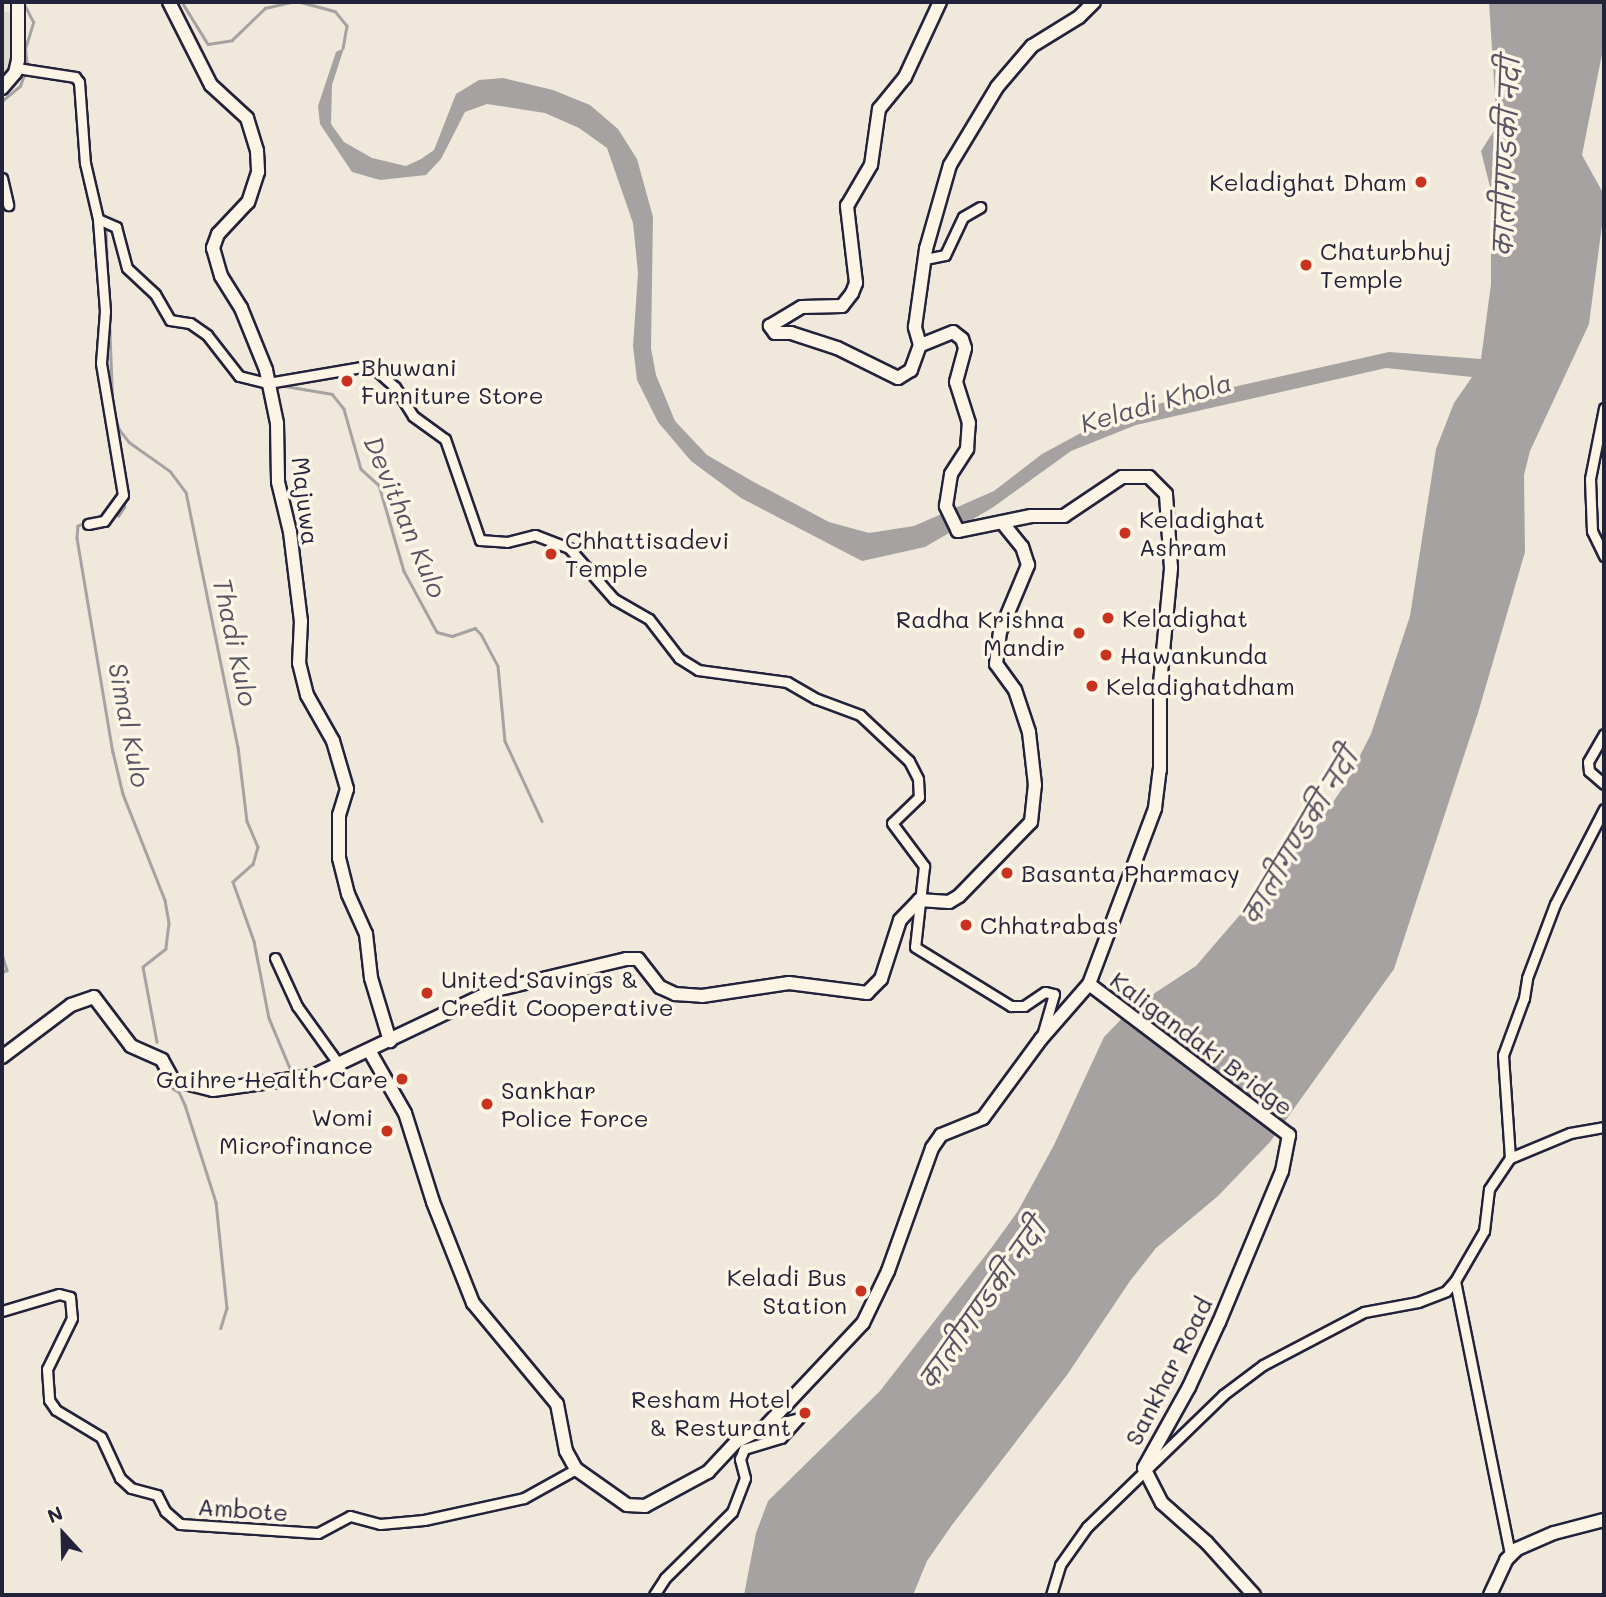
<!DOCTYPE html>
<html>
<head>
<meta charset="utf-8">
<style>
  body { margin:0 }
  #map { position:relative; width:1606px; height:1597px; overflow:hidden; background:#efe8db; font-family:Mali,"Playpen Sans Deva",sans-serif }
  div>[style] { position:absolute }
  .built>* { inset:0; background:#e0d9cf }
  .water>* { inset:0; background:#a6a2a2 }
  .stream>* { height:2.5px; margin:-1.25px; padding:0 1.25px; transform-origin:1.25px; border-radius:1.25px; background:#a6a2a2 }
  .roads { filter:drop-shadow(2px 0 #22223b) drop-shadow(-2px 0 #22223b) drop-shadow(0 2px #22223b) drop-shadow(0 -2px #22223b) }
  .street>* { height:9px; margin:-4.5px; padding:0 4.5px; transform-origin:4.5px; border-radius:4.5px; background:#fcf5e5 }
  .secondary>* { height:12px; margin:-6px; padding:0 6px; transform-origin:6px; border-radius:6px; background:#fcf5e5 }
  .dots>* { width:19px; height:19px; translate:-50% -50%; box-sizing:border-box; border:4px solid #fcf5e5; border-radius:50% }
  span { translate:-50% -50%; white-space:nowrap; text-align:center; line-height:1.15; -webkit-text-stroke:7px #fcf5e5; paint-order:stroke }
  .poi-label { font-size:24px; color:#22223b }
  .right { translate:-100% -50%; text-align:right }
  .left { translate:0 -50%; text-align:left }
  .street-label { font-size:24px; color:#22223b }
  .water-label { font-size:26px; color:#575564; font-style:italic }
  .frame { position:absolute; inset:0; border:4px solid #22223b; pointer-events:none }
  .north { position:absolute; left:28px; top:1499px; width:70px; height:70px; -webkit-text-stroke:5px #fcf5e5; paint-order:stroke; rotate:338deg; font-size:19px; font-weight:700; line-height:28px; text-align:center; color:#22223b }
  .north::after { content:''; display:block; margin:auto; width:24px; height:32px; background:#22223b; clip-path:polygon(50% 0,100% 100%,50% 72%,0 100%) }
</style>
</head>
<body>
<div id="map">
  <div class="built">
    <div style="clip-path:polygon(2px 11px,15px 14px,15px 63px,2px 86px)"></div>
  </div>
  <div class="water">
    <div style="clip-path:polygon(1489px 2px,1604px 2px,1604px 44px,1582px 155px,1602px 191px,1604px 210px,1589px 324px,1530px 451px,1524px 475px,1525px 552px,1478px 713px,1394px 969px,1270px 1142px,1218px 1196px,1156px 1248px,1130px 1281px,1067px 1375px,952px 1525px,927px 1561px,913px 1595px,744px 1595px,756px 1533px,768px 1501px,880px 1391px,992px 1247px,1018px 1211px,1054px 1145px,1104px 1037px,1132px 1008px,1196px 966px,1318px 824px,1346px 783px,1371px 734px,1410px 616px,1436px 449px,1454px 403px,1472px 377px,1386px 368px,1136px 425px,1071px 451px,992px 508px,925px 547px,862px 561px,741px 498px,691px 461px,658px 422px,637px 380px,633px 346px,638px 273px,633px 223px,607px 148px,579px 128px,545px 113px,487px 104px,465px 112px,441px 159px,426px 175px,380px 180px,352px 172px,320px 124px,318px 106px,336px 52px,344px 48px,332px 85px,331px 124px,344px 142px,372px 158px,406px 166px,421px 159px,434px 150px,456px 94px,479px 80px,503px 78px,553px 90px,590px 105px,618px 129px,637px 159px,653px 217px,651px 348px,656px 375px,675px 421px,707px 455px,752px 481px,829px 522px,869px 533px,914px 526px,994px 491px,1042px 454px,1105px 420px,1158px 404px,1389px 352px,1481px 359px,1491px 284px,1491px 191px,1481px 151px,1497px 126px)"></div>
  </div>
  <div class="stream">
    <div style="left:182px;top:2px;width:49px;rotate:58.2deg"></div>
    <div style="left:208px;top:44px;width:24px;rotate:-9deg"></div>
    <div style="left:232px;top:40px;width:46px;rotate:-44.1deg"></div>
    <div style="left:265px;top:8px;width:26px;rotate:-13deg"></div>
    <div style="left:301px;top:2px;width:35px;rotate:15deg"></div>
    <div style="left:335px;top:11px;width:19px;rotate:51deg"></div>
    <div style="left:347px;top:26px;width:22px;rotate:100deg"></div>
    <div style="left:2px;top:101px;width:23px;rotate:-40deg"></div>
    <div style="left:20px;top:86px;width:20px;rotate:-70deg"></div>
    <div style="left:27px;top:67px;width:18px;rotate:-96deg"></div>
    <div style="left:25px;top:49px;width:28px;rotate:-73deg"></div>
    <div style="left:33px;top:22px;width:22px;rotate:-117deg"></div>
    <div style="left:106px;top:229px;width:180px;rotate:87.8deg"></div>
    <div style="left:113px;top:409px;width:21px;rotate:73deg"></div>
    <div style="left:119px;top:429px;width:16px;rotate:52deg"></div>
    <div style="left:129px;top:442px;width:50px;rotate:35.3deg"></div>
    <div style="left:170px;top:471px;width:26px;rotate:53deg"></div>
    <div style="left:186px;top:492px;width:260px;rotate:78.5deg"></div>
    <div style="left:238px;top:747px;width:75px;rotate:83.1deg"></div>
    <div style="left:247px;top:821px;width:28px;rotate:67deg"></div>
    <div style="left:258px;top:847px;width:18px;rotate:106deg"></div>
    <div style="left:253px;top:864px;width:27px;rotate:138deg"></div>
    <div style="left:233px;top:882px;width:63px;rotate:70.4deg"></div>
    <div style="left:254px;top:941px;width:78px;rotate:79deg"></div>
    <div style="left:269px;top:1018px;width:60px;rotate:67.3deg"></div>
    <div style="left:279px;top:385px;width:54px;rotate:9.6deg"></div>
    <div style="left:332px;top:394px;width:19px;rotate:51deg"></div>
    <div style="left:344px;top:409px;width:62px;rotate:74.2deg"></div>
    <div style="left:361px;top:469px;width:24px;rotate:42deg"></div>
    <div style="left:379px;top:485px;width:90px;rotate:73.8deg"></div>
    <div style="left:404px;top:571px;width:69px;rotate:61.6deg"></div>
    <div style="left:437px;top:632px;width:16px;rotate:15deg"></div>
    <div style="left:452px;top:636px;width:24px;rotate:-19deg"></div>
    <div style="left:475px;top:628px;width:8px;rotate:45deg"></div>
    <div style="left:481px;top:634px;width:36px;rotate:62deg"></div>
    <div style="left:498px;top:666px;width:75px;rotate:84.7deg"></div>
    <div style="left:505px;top:741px;width:88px;rotate:65.2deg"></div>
    <div style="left:119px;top:429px;width:18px;rotate:90deg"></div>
    <div style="left:110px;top:516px;width:8px"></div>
    <div style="left:118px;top:516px;width:11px;rotate:-56deg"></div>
    <div style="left:124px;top:507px;width:29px;rotate:-90deg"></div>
    <div style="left:87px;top:522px;width:10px;rotate:156deg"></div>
    <div style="left:78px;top:526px;width:12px;rotate:95deg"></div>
    <div style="left:77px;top:538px;width:217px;rotate:80.5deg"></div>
    <div style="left:113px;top:752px;width:43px;rotate:76.6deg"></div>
    <div style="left:123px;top:794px;width:114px;rotate:68.4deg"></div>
    <div style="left:165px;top:900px;width:23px;rotate:80deg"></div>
    <div style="left:169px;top:923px;width:26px;rotate:97deg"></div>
    <div style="left:166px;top:949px;width:29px;rotate:142deg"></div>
    <div style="left:143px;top:967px;width:76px;rotate:79.4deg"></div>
    <div style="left:2px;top:954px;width:17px;rotate:73deg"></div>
    <div style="left:7px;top:970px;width:6px;rotate:149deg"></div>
    <div style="left:157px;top:1066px;width:20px;rotate:66deg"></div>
    <div style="left:165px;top:1084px;width:16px;rotate:30deg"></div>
    <div style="left:179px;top:1092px;width:14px;rotate:65deg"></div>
    <div style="left:185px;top:1105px;width:102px;rotate:72.3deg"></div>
    <div style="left:216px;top:1202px;width:107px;rotate:84.1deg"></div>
    <div style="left:227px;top:1308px;width:21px;rotate:107deg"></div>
  </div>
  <div class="roads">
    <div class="street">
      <div style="left:17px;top:68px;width:59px;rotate:8.8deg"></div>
      <div style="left:75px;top:77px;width:6px;rotate:51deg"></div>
      <div style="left:79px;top:82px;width:81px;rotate:85.8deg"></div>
      <div style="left:85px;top:163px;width:57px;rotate:76.9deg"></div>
      <div style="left:98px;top:219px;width:20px;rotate:24deg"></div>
      <div style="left:116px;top:227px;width:42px;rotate:75deg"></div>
      <div style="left:127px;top:268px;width:38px;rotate:43deg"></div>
      <div style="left:155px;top:294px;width:30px;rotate:60deg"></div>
      <div style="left:170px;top:320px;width:20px;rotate:9deg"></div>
      <div style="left:190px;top:323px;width:21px;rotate:35deg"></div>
      <div style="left:207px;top:335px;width:52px;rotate:52deg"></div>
      <div style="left:239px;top:376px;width:30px;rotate:14deg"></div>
      <div style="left:268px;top:383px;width:95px;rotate:-9.7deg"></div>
      <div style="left:362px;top:367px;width:14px;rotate:12deg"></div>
      <div style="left:376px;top:370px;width:25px;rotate:42deg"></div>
      <div style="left:395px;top:387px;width:34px;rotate:58deg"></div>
      <div style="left:413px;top:416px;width:39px;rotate:36deg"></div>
      <div style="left:445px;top:439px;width:107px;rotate:70.9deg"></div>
      <div style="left:480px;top:540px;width:27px;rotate:4deg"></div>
      <div style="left:507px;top:542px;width:29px;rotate:-14deg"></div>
      <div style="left:535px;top:535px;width:36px;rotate:21deg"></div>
      <div style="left:569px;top:548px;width:68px;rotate:48.6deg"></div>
      <div style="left:614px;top:599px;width:40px;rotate:29.7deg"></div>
      <div style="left:649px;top:619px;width:49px;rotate:52.4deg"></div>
      <div style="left:679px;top:658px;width:22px;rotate:32deg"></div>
      <div style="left:698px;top:670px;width:90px;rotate:7.7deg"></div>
      <div style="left:787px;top:682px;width:34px;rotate:30deg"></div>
      <div style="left:817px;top:699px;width:46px;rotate:20.4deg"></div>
      <div style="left:860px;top:715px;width:67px;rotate:43.2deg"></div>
      <div style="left:909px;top:761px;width:20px;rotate:63deg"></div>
      <div style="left:918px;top:779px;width:18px;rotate:87deg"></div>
      <div style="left:919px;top:797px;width:37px;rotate:136deg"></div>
      <div style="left:892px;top:823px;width:54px;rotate:53.3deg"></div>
      <div style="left:924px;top:866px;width:81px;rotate:96.3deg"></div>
      <div style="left:915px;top:947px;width:113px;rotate:31.6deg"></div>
      <div style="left:1011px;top:1006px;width:13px"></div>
      <div style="left:1024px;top:1006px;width:25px;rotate:-34deg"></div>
      <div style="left:1045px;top:992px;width:9px;rotate:13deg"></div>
      <div style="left:1054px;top:994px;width:47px;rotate:106.1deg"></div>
      <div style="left:2px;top:178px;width:28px;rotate:77deg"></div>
      <div style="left:925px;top:259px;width:20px;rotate:-11deg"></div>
      <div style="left:945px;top:255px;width:42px;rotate:-64.7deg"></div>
      <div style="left:963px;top:217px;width:20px;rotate:-30deg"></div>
      <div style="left:1604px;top:408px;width:72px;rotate:101.2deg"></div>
      <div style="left:1590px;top:479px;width:52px;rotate:87.8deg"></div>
      <div style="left:1592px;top:531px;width:28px;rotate:64deg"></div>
      <div style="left:88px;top:524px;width:16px;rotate:-11deg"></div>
      <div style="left:104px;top:521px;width:32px;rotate:-54deg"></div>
      <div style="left:123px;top:495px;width:134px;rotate:-99.5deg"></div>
      <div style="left:101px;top:363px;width:52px;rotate:-85.6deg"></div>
      <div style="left:105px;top:311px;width:92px;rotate:-94.4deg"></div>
      <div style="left:1604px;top:734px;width:32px;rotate:120deg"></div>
      <div style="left:1588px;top:762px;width:9px;rotate:84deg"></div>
      <div style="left:1589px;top:771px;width:20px;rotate:41deg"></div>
      <div style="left:275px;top:958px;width:53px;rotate:65.4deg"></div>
      <div style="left:297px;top:1006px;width:74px;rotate:54.4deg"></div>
      <div style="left:1510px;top:1158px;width:65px;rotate:-22.6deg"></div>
      <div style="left:1570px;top:1133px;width:35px;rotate:-10deg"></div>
      <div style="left:1455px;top:1281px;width:279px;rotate:78.6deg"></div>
      <div style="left:2px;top:1311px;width:59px;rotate:-16.6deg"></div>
      <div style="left:59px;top:1294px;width:11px;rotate:15deg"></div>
      <div style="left:70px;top:1297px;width:21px;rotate:85deg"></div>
      <div style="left:72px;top:1318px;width:57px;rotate:116.1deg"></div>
      <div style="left:47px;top:1369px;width:31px;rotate:86deg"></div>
      <div style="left:49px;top:1400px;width:12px;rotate:55deg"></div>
      <div style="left:56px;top:1410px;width:52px;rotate:31deg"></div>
      <div style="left:101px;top:1437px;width:45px;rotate:65.1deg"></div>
      <div style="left:120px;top:1478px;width:15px;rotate:42deg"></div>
      <div style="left:131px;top:1488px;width:27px;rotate:15deg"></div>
      <div style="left:157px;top:1495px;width:18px;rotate:63deg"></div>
      <div style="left:165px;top:1511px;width:20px;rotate:41deg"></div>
      <div style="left:180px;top:1524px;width:138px;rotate:3.7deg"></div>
      <div style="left:318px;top:1533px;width:36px;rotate:-28deg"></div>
      <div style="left:350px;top:1516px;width:31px;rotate:15deg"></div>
      <div style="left:380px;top:1524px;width:44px;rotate:-5.2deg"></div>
      <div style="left:424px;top:1520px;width:102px;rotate:-12.4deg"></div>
      <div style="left:524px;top:1498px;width:60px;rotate:-29.1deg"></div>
      <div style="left:654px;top:1595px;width:20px;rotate:-57deg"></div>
      <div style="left:665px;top:1578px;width:94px;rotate:-44.6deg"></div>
      <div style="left:732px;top:1512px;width:36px;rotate:-69deg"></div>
      <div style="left:745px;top:1478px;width:20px;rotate:-105deg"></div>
      <div style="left:740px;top:1459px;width:11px;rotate:-68deg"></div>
      <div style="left:744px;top:1449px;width:39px;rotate:-17deg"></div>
      <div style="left:781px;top:1438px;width:27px;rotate:-48deg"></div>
      <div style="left:799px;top:1418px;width:34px;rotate:165deg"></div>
      <div style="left:1051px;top:1595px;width:31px;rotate:-73deg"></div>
      <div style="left:1060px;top:1565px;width:47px;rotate:-54.6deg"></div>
      <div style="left:1087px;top:1527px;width:190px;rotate:-44.1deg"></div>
      <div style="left:1223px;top:1395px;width:50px;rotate:-36.9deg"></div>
      <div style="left:1263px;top:1365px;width:114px;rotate:-27.7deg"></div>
      <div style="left:1364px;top:1312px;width:55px;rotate:-10.5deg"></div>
      <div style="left:1418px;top:1302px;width:30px;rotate:-21deg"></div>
      <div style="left:1446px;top:1291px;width:13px;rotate:-48deg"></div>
      <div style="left:1455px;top:1281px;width:58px;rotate:-59.9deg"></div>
      <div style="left:1484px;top:1231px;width:42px;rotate:-83.2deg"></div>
      <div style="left:1489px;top:1189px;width:37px;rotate:-56deg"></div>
      <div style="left:1510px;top:1158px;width:103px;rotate:-93.9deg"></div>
      <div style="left:1503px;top:1055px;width:61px;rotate:-69.8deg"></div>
      <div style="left:1524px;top:998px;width:20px;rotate:-81deg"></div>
      <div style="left:1527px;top:978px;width:79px;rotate:-69.3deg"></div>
      <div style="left:1555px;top:904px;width:107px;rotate:-62.7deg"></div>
    </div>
    <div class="secondary">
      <div style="left:169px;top:2px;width:93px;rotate:63.2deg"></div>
      <div style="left:211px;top:85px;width:49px;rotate:42.5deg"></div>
      <div style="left:247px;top:118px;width:34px;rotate:73deg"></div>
      <div style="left:257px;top:151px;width:21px;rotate:87deg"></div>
      <div style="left:258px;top:172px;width:32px;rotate:108deg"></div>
      <div style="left:248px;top:202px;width:44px;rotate:133.2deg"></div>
      <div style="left:218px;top:234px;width:15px;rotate:110deg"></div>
      <div style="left:213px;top:248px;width:29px;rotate:74deg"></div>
      <div style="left:221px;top:276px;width:38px;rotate:58deg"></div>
      <div style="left:241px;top:308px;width:67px;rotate:68deg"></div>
      <div style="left:266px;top:370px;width:54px;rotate:78.3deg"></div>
      <div style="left:277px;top:423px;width:59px;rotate:89deg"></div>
      <div style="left:278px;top:482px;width:51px;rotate:76.5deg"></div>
      <div style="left:290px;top:532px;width:90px;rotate:83deg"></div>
      <div style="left:301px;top:621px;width:42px;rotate:92.7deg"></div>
      <div style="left:299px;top:663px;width:33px;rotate:76deg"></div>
      <div style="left:307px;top:695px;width:53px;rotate:60.5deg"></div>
      <div style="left:333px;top:741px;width:50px;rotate:73.7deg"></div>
      <div style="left:347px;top:789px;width:27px;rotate:107deg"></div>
      <div style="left:339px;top:815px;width:43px;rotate:90deg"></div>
      <div style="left:339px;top:858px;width:37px;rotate:76deg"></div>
      <div style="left:348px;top:894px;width:44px;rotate:65.8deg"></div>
      <div style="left:366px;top:934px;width:44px;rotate:83.5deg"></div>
      <div style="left:371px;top:978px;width:66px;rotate:73.2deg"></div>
      <div style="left:2px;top:88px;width:20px;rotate:-49deg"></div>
      <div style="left:15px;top:73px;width:13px;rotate:-77deg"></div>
      <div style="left:18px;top:60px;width:58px;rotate:-90deg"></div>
      <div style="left:920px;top:345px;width:19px;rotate:-106deg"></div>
      <div style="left:915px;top:327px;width:79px;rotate:-82deg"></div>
      <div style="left:926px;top:249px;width:87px;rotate:-74.1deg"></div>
      <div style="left:950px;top:165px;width:91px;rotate:-58.9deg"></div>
      <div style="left:997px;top:87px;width:54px;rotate:-49.5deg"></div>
      <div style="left:1032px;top:46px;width:55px;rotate:-31.7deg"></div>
      <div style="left:1079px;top:17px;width:21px;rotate:-45deg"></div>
      <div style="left:1089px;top:984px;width:251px;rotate:37.1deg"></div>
      <div style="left:1289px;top:1135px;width:37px;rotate:101deg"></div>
      <div style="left:1282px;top:1171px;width:164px;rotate:112.6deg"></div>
      <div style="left:1219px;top:1322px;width:72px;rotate:114.8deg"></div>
      <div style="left:1189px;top:1387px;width:93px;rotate:119.1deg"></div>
      <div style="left:1144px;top:1468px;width:39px;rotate:63deg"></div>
      <div style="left:1162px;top:1503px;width:60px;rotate:41.6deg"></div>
      <div style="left:1207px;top:1543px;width:70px;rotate:47.9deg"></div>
      <div style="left:370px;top:1052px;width:70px;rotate:60.2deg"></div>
      <div style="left:405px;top:1113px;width:93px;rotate:72.5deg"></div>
      <div style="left:433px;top:1202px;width:109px;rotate:68.4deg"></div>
      <div style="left:473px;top:1303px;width:131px;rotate:50.3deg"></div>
      <div style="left:557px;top:1404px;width:48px;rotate:79.2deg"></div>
      <div style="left:566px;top:1451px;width:21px;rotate:61deg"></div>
      <div style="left:576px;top:1469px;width:62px;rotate:35.2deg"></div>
      <div style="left:627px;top:1505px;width:18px;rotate:3deg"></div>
      <div style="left:645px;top:1506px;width:72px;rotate:-28.4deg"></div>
      <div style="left:708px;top:1472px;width:41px;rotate:-47deg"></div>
      <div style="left:736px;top:1442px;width:33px;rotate:-27deg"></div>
      <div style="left:765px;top:1427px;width:143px;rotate:-46.7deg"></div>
      <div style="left:863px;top:1323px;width:58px;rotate:-64.3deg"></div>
      <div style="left:888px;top:1271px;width:131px;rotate:-70.3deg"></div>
      <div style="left:932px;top:1148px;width:16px;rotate:-55deg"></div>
      <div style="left:941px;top:1135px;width:45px;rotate:-22deg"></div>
      <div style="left:983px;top:1118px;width:98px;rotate:-53.7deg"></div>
      <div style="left:1041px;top:1039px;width:73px;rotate:-48.9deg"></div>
      <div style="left:1089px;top:984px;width:188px;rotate:-69.4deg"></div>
      <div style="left:1155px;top:808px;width:38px;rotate:-83deg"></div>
      <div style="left:1160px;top:770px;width:87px;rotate:-90deg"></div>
      <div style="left:1160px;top:683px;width:116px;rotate:-84.5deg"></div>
      <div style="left:1171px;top:568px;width:74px;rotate:-93.9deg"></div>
      <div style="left:1166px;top:494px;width:24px;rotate:-135deg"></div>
      <div style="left:1149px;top:477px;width:27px;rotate:180deg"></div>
      <div style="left:1122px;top:477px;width:70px;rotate:146.1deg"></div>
      <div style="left:1064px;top:516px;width:33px;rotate:180deg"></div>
      <div style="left:1031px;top:516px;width:75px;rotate:168.4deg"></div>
      <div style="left:958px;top:531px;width:28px;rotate:-116deg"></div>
      <div style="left:946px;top:506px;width:32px;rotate:-81deg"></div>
      <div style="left:951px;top:474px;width:30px;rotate:-57deg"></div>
      <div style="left:967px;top:449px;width:26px;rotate:-86deg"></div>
      <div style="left:969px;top:423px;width:43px;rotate:-107.6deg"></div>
      <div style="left:956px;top:382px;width:35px;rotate:-75deg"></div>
      <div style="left:965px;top:348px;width:9px;rotate:-108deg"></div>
      <div style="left:962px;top:339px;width:11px;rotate:-142deg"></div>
      <div style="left:953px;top:332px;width:35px;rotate:158deg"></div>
      <div style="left:920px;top:345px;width:27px;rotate:110deg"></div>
      <div style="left:911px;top:370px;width:15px;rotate:148deg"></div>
      <div style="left:898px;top:378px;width:68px;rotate:-153.8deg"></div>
      <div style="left:837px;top:348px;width:48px;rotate:-161.9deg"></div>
      <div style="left:791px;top:333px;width:16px;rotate:180deg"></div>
      <div style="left:775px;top:333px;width:9px;rotate:-126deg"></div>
      <div style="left:770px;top:326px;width:37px;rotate:-31deg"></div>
      <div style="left:802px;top:307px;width:40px;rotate:-1.4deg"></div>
      <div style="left:842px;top:306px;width:16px;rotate:-52deg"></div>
      <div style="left:852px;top:293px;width:11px;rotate:-68deg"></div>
      <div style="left:856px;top:283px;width:78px;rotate:-96.7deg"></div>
      <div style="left:847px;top:206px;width:48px;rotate:-59.7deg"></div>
      <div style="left:871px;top:165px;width:57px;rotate:-81.9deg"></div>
      <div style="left:879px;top:109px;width:41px;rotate:-50.9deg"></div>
      <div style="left:905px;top:77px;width:83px;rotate:-65deg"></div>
      <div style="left:2px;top:1057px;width:86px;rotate:-37deg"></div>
      <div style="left:71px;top:1005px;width:24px;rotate:-19deg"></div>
      <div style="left:94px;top:997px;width:61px;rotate:52.9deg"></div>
      <div style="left:131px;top:1046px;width:34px;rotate:24deg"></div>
      <div style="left:162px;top:1060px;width:23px;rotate:61deg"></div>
      <div style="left:173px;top:1080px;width:41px;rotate:14deg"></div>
      <div style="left:213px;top:1090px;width:101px;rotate:-8deg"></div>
      <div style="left:313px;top:1076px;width:198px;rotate:-25.4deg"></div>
      <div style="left:492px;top:991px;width:138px;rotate:-13.4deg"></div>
      <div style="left:626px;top:959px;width:12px"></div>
      <div style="left:638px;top:959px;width:36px;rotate:52deg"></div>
      <div style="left:660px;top:987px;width:17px;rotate:25deg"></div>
      <div style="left:675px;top:994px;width:27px;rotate:4deg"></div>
      <div style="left:702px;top:996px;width:88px;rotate:-8.5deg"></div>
      <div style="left:789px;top:983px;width:79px;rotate:7.3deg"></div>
      <div style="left:867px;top:993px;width:20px;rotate:-45deg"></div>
      <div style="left:881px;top:979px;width:62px;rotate:-72.1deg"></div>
      <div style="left:900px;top:920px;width:28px;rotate:-46deg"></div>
      <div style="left:919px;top:900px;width:30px;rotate:4deg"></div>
      <div style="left:949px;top:902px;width:12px;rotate:-31deg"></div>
      <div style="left:959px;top:896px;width:103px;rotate:-45.8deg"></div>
      <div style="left:1031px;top:822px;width:37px;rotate:-84deg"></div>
      <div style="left:1035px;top:785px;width:53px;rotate:-96.5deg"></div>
      <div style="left:1029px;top:732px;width:44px;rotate:-108.4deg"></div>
      <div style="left:1015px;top:690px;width:32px;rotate:-126deg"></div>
      <div style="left:996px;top:664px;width:32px;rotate:-83deg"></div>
      <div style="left:1000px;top:632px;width:73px;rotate:-67.3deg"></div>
      <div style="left:1028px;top:565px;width:19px;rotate:-108deg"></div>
      <div style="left:1022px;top:547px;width:32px;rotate:-129deg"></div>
      <div style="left:1490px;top:1595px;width:38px;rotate:-65deg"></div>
      <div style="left:1506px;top:1560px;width:16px;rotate:-45deg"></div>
      <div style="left:1517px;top:1549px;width:40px;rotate:-23.4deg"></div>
      <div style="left:1554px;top:1533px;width:52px;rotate:-14.6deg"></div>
    </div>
  </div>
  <div class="dots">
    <div style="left:1421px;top:182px;background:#c8321e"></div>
    <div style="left:1306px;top:265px;background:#c8321e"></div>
    <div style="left:347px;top:381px;background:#c8321e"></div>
    <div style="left:1125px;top:533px;background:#c8321e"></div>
    <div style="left:551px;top:554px;background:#c8321e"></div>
    <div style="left:1108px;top:618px;background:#c8321e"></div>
    <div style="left:1079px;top:633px;background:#c8321e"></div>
    <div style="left:1106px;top:655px;background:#c8321e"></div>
    <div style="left:1092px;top:686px;background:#c8321e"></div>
    <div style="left:1007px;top:873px;background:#c8321e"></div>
    <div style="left:966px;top:925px;background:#c8321e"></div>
    <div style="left:427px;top:993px;background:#c8321e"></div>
    <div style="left:402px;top:1079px;background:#c8321e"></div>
    <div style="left:487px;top:1104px;background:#c8321e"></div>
    <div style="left:387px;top:1131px;background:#c8321e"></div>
    <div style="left:861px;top:1291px;background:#c8321e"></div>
    <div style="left:805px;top:1413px;background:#c8321e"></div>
  </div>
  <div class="poi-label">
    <span class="right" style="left:1407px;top:182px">Keladighat Dham</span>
    <span class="left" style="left:1320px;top:265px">Chaturbhuj<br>Temple</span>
    <span class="left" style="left:361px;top:381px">Bhuwani<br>Furniture Store</span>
    <span class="left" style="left:1139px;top:533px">Keladighat<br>Ashram</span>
    <span class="left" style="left:565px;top:554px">Chhattisadevi<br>Temple</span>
    <span class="left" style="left:1122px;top:618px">Keladighat</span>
    <span class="right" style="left:1065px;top:633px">Radha Krishna<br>Mandir</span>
    <span class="left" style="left:1120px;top:655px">Hawankunda</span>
    <span class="left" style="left:1106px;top:686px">Keladighatdham</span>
    <span class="left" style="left:1021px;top:873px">Basanta Pharmacy</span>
    <span class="left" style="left:980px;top:925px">Chhatrabas</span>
    <span class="left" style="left:441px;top:993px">United Savings &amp;<br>Credit Cooperative</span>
    <span class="right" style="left:388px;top:1079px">Gaihre Health Care</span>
    <span class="left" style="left:501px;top:1104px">Sankhar<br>Police Force</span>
    <span class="right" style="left:373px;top:1131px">Womi<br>Microfinance</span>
    <span class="right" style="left:847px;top:1291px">Keladi Bus<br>Station</span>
    <span class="right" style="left:791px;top:1413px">Resham Hotel<br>&amp; Resturant</span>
  </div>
  <div class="street-label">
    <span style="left:306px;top:501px;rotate:83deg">Majuwa</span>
    <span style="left:1202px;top:1043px;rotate:37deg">Kaligandaki Bridge</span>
    <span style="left:1168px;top:1371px;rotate:-63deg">Sankhar Road</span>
    <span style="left:243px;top:1509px;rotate:4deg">Ambote</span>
  </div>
  <div class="water-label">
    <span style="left:1507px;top:157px;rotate:-88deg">कालीगण्डकी नदी</span>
    <span style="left:1156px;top:403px;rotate:-16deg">Keladi Khola</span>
    <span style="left:405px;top:517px;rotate:67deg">Devithan Kulo</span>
    <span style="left:235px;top:642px;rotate:78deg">Thadi Kulo</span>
    <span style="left:129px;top:725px;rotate:79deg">Simal Kulo</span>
    <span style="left:1300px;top:837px;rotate:-59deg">कालीगण्डकी नदी</span>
    <span style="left:983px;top:1305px;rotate:-55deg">कालीगण्डकी नदी</span>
  </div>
  <div class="frame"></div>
  <div class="north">N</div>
</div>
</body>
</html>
